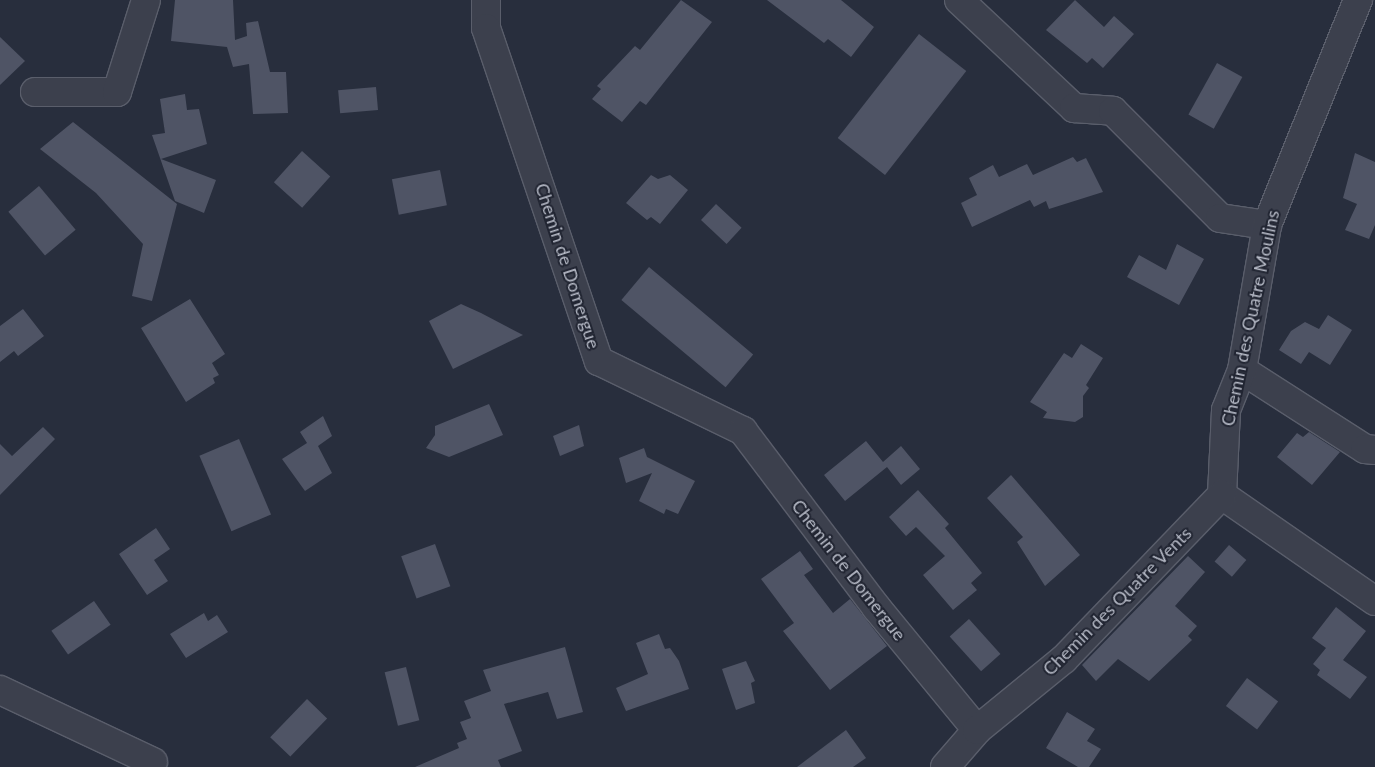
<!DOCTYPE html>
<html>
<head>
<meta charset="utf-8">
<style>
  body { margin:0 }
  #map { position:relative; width:1375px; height:767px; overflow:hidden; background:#282e3d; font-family:Lato,sans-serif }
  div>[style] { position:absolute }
  .building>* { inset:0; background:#4f5465; transform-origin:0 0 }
  .roads { filter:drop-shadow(1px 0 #5a5e6b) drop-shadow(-1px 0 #5a5e6b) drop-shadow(0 1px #5a5e6b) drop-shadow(0 -1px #5a5e6b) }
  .minor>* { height:28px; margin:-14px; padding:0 14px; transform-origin:14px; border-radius:14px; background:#3c404d }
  span { translate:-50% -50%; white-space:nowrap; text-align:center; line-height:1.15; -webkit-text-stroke:4px #212532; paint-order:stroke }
  .street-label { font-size:18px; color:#b8bcc8 }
</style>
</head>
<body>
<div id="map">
  <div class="building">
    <div style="clip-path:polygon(175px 0,233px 0,235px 40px,247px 36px,246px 23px,258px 21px,270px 72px,286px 72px,288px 113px,253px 114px,249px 64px,233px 67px,227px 47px,171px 41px)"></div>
    <div style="clip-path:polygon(681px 0,712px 22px,646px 105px,640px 101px,622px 122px,592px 99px,601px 89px,597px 86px,635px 46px,640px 50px)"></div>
    <div style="clip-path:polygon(767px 0,841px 0,874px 27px,851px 57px,828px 39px,824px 43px)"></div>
    <div style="clip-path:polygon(1075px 0,1104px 27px,1114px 16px,1134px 34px,1103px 68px,1092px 58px,1087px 63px,1046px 30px)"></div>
    <div style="left:919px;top:34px;width:60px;height:132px;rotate:38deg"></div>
    <div style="clip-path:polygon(0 37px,25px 61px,0 85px)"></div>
    <div style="left:1217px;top:63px;width:29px;height:59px;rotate:29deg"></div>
    <div style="left:376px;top:87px;width:23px;height:38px;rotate:85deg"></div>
    <div style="clip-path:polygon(185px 94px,187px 110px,199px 109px,207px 144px,161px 159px,216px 180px,204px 213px,175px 201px,152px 135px,165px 133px,160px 99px)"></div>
    <div style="clip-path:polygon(73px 122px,177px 204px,152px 301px,132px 296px,143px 244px,96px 193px,40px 149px)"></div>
    <div style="left:302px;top:151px;width:38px;height:42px;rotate:42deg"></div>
    <div style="clip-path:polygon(1355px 153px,1375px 162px,1375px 225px,1369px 239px,1345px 230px,1357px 204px,1343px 198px)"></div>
    <div style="clip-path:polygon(1073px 157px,1077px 162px,1086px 158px,1103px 192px,1049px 209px,1046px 201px,1034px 207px,1030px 200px,972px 227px,961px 203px,977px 195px,969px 178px,993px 165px,999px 177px,1027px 164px,1033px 175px)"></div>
    <div style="left:440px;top:170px;width:36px;height:49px;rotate:79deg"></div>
    <div style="clip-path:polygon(651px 175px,658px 179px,670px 175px,688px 190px,660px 224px,651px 217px,647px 220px,626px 203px)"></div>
    <div style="left:39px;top:186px;width:57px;height:40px;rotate:50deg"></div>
    <div style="left:716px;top:204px;width:35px;height:22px;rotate:43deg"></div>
    <div style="clip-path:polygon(1177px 244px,1204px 259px,1179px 305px,1127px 277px,1139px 255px,1166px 270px)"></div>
    <div style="left:649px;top:267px;width:136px;height:43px;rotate:40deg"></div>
    <div style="clip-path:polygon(190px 299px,225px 354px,212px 363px,219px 375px,213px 378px,215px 383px,186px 402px,141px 328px)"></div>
    <div style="clip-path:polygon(461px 304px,481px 313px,523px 335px,453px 369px,429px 321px)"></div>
    <div style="clip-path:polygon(23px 309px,44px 336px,18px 356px,14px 351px,0 362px,0 326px)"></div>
    <div style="clip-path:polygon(1328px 315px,1352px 330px,1330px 365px,1309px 352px,1301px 364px,1279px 350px,1291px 331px,1305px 322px,1319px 329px)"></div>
    <div style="clip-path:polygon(1081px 344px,1103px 358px,1086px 385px,1089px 388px,1083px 396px,1083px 417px,1075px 422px,1043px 418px,1047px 412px,1030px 402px,1064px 353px,1072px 358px)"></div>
    <div style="clip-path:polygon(489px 404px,503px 435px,449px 457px,426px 448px,435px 435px,435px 426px)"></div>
    <div style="clip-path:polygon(323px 416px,332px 436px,318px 446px,332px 473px,305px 491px,282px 459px,307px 443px,300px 432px)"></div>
    <div style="clip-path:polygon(579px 425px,584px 446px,560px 456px,553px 436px)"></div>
    <div style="clip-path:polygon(43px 427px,55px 439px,0 495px,0 444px,12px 456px)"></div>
    <div style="clip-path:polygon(1309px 432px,1340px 452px,1312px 485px,1277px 457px,1297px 433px,1303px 437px)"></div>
    <div style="left:239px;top:439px;width:82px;height:43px;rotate:67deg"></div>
    <div style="clip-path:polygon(866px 441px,883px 462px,901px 446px,920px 469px,901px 485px,887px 467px,845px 501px,824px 475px)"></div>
    <div style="clip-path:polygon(644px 448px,647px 457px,695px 481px,678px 514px,666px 509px,664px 514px,639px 501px,652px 473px,626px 483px,619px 458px)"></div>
    <div style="clip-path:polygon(1011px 475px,1080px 555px,1045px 586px,1017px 542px,1023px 537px,987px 498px)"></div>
    <div style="clip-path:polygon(918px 490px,949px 524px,945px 528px,982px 573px,971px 583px,977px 590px,953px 610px,923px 575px,945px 556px,916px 527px,906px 536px,889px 517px)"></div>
    <div style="clip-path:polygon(156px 528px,170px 549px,154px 560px,168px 581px,147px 595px,119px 554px)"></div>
    <div style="left:435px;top:544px;width:45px;height:36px;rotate:70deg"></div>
    <div style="left:1229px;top:545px;width:23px;height:22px;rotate:41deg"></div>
    <div style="clip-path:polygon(800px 551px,813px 569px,804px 575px,833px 613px,850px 599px,887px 646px,830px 690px,783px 631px,794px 623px,761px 579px)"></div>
    <div style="clip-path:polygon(1188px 556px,1205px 572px,1175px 606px,1197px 626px,1188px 636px,1192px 640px,1149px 681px,1118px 659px,1096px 681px,1082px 665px)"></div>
    <div style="left:94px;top:601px;width:29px;height:52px;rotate:55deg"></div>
    <div style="clip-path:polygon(1336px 607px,1366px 631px,1343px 660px,1367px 677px,1350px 699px,1317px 675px,1320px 670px,1313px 664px,1326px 648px,1312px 638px)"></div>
    <div style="clip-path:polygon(204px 613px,208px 621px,217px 615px,228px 632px,186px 658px,170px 634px)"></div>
    <div style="left:969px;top:619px;width:47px;height:26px;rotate:48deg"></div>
    <div style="clip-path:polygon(659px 634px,665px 649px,670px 648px,679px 661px,689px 689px,626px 711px,616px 688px,648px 674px,636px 643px)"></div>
    <div style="clip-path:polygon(565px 647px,583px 712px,557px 719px,548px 692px,504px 704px,522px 751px,498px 760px,501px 767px,415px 767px,459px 748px,457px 743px,467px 739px,460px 722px,471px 718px,464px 701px,491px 691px,483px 670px)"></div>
    <div style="clip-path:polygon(746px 661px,755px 681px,751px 683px,755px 703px,736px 710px,722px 669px)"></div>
    <div style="left:406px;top:667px;width:55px;height:22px;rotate:76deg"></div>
    <div style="left:1247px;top:678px;width:39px;height:35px;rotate:37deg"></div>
    <div style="left:307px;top:699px;width:28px;height:53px;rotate:44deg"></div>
    <div style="clip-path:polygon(1067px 712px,1095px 729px,1087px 741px,1101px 749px,1089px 767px,1078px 767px,1046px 748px)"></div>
    <div style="clip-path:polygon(846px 730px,866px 758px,853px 767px,797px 767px)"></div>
  </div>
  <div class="roads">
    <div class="minor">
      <div style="left:486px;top:0;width:28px;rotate:90deg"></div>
      <div style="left:486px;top:28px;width:352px;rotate:71.3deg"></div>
      <div style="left:599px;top:361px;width:160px;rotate:25.9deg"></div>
      <div style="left:743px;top:431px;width:221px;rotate:52.9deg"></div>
      <div style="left:876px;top:607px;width:159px;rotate:50.6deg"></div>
      <div style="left:959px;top:0;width:158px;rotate:43.2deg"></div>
      <div style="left:1074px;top:108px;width:39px;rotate:4deg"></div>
      <div style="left:1113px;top:111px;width:151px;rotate:45deg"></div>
      <div style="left:1220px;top:218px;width:48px;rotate:8.5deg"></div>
      <div style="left:35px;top:92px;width:82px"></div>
      <div style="left:117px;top:92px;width:96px;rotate:-72.5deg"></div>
      <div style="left:1242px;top:370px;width:146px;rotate:32.7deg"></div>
      <div style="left:1365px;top:449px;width:10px;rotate:6deg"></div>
      <div style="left:1222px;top:495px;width:85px;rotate:-87.3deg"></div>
      <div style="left:1226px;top:410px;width:43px;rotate:-68.2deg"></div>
      <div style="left:1242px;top:370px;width:147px;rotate:-80.2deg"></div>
      <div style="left:1267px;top:225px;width:243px;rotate:-68deg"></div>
      <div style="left:1222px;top:495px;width:186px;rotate:34.7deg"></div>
      <div style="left:0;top:690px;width:169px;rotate:25.2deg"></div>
      <div style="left:945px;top:767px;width:49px;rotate:-49.1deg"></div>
      <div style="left:977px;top:730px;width:112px;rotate:-39.2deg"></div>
      <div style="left:1064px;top:659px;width:228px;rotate:-46.1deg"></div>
    </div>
  </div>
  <div class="street-label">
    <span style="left:568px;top:266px;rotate:72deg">Chemin de Domergue</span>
    <span style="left:1250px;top:318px;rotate:-78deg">Chemin des Quatre Moulins</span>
    <span style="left:849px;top:570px;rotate:52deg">Chemin de Domergue</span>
    <span style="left:1117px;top:601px;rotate:-45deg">Chemin des Quatre Vents</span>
  </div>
</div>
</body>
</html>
